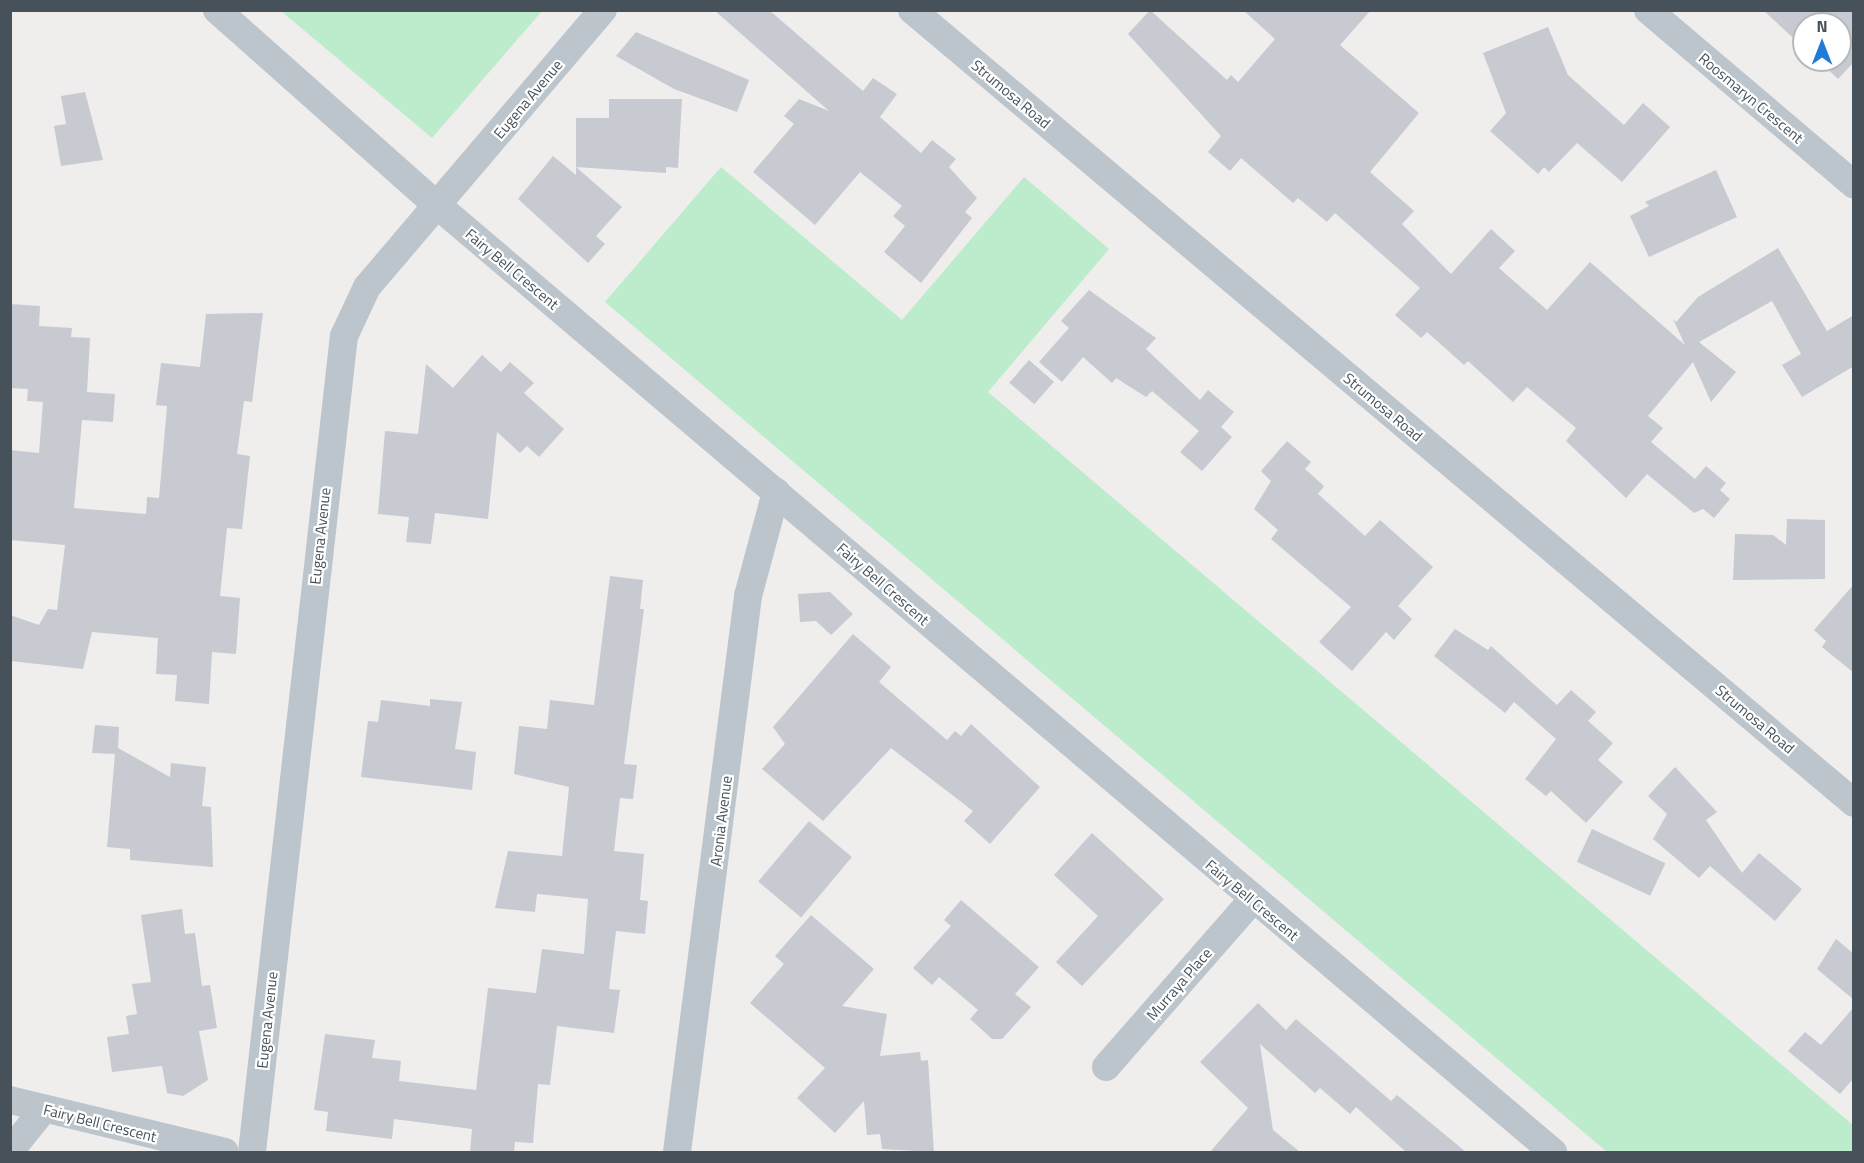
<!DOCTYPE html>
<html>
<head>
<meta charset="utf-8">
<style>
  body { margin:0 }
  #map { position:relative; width:1864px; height:1163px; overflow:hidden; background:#f0eded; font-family:"Titillium Web",sans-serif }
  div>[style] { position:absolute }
  .green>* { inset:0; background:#bceccc }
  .building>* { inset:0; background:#c7cad0; transform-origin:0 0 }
  .street>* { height:28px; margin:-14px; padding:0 14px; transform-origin:14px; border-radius:14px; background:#bcc5cc }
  span { translate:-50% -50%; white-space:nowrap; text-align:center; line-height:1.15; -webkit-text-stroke:4.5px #fff; paint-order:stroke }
  .street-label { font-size:15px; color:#465159 }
  .frame { position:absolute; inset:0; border:12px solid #465159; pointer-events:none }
  .north { position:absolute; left:1792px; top:12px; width:60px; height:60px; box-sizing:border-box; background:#fff; border:2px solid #b5b9bd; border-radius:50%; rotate:0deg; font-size:16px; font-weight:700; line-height:24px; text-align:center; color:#465159 }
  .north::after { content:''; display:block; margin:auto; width:21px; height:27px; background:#207bd6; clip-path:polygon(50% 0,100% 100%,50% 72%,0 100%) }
</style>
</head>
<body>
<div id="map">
  <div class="green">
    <div style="clip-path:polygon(281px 11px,542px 11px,432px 138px)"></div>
    <div style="clip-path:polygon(721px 167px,902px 320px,1024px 177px,1109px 249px,988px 392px,1853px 1125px,1853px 1152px,1607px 1152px,605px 302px)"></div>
  </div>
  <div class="building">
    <div style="clip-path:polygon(714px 10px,769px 10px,863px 91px,873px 78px,897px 94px,880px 117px,921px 153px,932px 140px,956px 159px,949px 167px,977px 198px,965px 212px,972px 218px,921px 283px,884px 252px,905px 226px,893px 216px,902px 206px,860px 172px,815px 225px,753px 172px,794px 124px,784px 116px,799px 99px,829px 111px)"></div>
    <div style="clip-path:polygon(1150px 10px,1227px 80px,1231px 75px,1238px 82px,1275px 39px,1243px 10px,1371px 10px,1340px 45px,1419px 113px,1370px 172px,1414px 211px,1402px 224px,1451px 274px,1491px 229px,1515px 251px,1499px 268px,1547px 310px,1590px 262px,1685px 345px,1673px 319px,1676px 322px,1698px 297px,1778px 248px,1827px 331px,1854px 315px,1854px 366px,1802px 397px,1782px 365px,1801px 354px,1772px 301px,1699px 342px,1736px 372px,1711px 402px,1693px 362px,1648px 416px,1663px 428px,1651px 442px,1695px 479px,1706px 466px,1726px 483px,1720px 490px,1730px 499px,1714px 518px,1703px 509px,1694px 513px,1647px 474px,1626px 498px,1566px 441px,1576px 428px,1527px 387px,1513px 402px,1468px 361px,1464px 365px,1427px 332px,1421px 338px,1395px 315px,1420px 288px,1335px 213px,1327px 222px,1298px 198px,1293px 203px,1241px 158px,1230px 171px,1208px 152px,1221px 136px,1128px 34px)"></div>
    <div style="clip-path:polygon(1763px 10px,1854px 10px,1854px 62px,1838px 79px,1818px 60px,1840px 60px,1840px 24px,1804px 24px,1804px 48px)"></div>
    <div style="clip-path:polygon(1548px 27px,1568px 75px,1624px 125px,1643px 103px,1670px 127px,1622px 182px,1577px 143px,1549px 172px,1544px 167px,1538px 174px,1490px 131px,1506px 113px,1483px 53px)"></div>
    <div style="clip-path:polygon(636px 32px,749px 80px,737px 112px,674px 89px,616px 56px)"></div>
    <div style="clip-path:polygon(85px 92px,103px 160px,61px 166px,54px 126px,66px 124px,61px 96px)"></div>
    <div style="clip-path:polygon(609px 99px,682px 99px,678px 168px,666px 167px,666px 173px,576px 167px,576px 118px,609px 118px)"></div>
    <div style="clip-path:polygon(553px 156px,576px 175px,576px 167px,622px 207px,596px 236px,605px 244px,588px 263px,518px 199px)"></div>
    <div style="clip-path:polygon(1716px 170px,1737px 217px,1649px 257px,1630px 216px,1649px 206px,1645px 202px)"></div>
    <div style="clip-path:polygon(1089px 290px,1156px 338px,1146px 349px,1200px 400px,1208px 390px,1234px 412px,1221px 427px,1232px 437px,1202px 471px,1180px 452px,1199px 431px,1152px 391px,1146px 397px,1116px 378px,1112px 383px,1083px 357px,1062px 382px,1039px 362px,1069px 328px,1061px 321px)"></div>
    <div style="clip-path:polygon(10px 304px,40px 306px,39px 326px,72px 328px,71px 337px,90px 338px,87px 392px,115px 394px,113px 422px,82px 420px,74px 508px,146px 514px,147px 497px,159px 498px,167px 406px,156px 405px,161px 363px,200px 367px,206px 314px,263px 313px,252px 402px,244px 401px,237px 454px,250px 456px,242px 529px,227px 528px,220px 596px,240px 598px,236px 654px,212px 652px,209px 704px,175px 701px,177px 675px,156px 674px,158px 638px,92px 632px,83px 669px,10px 661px,10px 615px,39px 625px,48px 609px,57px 610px,65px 545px,10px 540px,10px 450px,39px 453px,43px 402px,27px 401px,28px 389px,10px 388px)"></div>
    <div style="clip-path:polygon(482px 355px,501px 372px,510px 362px,534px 383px,524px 393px,564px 429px,539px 457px,527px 446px,520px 453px,497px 432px,488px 519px,435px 513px,431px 544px,406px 542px,409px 517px,378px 514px,385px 431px,418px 434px,426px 364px,453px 388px)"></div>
    <div style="left:1029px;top:360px;width:33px;height:30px;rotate:41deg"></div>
    <div style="clip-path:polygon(1287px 441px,1311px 462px,1305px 469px,1324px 486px,1318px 494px,1365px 536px,1380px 520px,1433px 567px,1398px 606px,1412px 619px,1394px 640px,1386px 632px,1352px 671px,1319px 642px,1351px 607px,1271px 539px,1278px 530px,1254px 509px,1271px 481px,1261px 471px)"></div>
    <div style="clip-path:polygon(1787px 519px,1825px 520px,1825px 579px,1733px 580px,1735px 534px,1773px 535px,1786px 545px)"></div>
    <div style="clip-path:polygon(610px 576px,643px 580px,640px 609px,644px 609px,624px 764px,637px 765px,633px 799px,620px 798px,614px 851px,644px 854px,640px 900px,648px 901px,645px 934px,616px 931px,609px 989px,620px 990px,614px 1033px,557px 1026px,550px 1085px,538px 1084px,533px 1143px,515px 1142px,514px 1152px,470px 1152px,472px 1129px,394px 1119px,392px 1139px,326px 1131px,328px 1112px,314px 1110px,325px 1034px,375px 1040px,372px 1058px,401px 1061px,399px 1081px,476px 1090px,488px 988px,536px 993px,542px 949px,584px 954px,588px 899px,537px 894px,535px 912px,495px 908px,508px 851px,562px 856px,569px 787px,514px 774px,519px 726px,547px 729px,550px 700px,594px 705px)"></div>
    <div style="clip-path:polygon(1854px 584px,1854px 673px,1822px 647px,1826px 641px,1814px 630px)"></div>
    <div style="clip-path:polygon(830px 592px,853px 614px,831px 635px,816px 621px,800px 622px,798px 594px)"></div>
    <div style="clip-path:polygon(1455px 629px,1488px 650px,1491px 646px,1557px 705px,1571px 690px,1596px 712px,1588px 721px,1613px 743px,1598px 760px,1623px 782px,1586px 823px,1551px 791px,1546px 796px,1525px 779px,1556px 739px,1514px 702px,1505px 713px,1434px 656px)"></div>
    <div style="clip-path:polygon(853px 634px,891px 667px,879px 682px,947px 740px,955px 731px,961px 736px,971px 724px,1040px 787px,990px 844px,964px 821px,973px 811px,891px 748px,823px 821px,762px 769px,785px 744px,773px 727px)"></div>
    <div style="clip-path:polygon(430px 699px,462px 702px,455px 749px,476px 752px,472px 790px,361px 777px,368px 721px,378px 722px,381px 700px,430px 706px)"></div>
    <div style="clip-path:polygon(95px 725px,119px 727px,118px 748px,170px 777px,171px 763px,206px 767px,202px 806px,211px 807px,213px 867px,130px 860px,130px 849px,107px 847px,115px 754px,92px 753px)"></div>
    <div style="clip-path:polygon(1675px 767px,1717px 812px,1706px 820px,1742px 873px,1759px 853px,1802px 889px,1775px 921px,1710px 866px,1699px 878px,1653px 839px,1667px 814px,1648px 796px)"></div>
    <div style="left:809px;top:821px;width:56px;height:79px;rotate:40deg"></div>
    <div style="left:1592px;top:829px;width:81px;height:36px;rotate:25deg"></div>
    <div style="clip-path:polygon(1092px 833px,1164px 899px,1082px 986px,1056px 962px,1098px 916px,1054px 875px)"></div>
    <div style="clip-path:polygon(961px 900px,1039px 967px,1015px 994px,1031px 1007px,1002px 1039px,992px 1039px,970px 1019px,978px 1010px,939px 977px,932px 985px,913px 968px,951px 926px,944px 920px)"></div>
    <div style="clip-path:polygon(182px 909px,185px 934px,195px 933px,202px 986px,210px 985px,217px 1028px,199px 1031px,208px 1080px,183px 1096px,167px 1093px,162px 1066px,112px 1072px,107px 1037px,129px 1034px,126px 1016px,137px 1014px,132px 984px,151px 982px,141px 915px)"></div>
    <div style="clip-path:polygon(811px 915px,874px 969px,842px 1006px,887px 1014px,880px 1056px,920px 1052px,921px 1061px,928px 1060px,934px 1152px,882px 1149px,880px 1134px,867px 1135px,864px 1101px,835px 1133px,797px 1098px,825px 1068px,750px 1003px,784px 964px,775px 956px)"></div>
    <div style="clip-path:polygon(1836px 939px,1854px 954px,1854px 1000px,1817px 969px)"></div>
    <div style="clip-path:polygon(1258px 1003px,1286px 1030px,1296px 1019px,1391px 1101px,1397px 1095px,1466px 1152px,1406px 1152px,1356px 1107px,1350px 1114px,1320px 1088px,1315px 1093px,1260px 1044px,1273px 1130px,1300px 1152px,1210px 1152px,1248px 1108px,1200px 1062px)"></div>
    <div style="clip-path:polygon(1854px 1007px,1854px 1078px,1840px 1094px,1788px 1051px,1805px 1032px,1821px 1045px)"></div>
  </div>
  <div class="street">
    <div style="left:217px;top:10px;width:294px;rotate:41.6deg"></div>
    <div style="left:437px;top:205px;width:1464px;rotate:40.32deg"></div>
    <div style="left:912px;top:10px;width:1231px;rotate:40.09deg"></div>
    <div style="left:1648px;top:10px;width:270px;rotate:40.3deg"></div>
    <div style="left:1106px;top:1067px;width:222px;rotate:-48.8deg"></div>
    <div style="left:10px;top:1100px;width:221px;rotate:13.6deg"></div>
    <div style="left:10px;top:1151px;width:54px;rotate:-51deg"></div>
    <div style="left:252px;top:1152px;width:821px;rotate:-83.57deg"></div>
    <div style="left:344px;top:336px;width:54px;rotate:-64.9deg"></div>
    <div style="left:367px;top:287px;width:364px;rotate:-49.6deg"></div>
    <div style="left:677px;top:1152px;width:561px;rotate:-82.72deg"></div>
    <div style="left:748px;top:596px;width:108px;rotate:-74.9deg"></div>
  </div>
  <div class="street-label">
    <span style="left:1011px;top:94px;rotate:40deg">Strumosa Road</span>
    <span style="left:1751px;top:98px;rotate:40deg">Roosmaryn Crescent</span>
    <span style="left:528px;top:99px;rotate:-50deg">Eugena Avenue</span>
    <span style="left:512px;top:269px;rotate:40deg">Fairy Bell Crescent</span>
    <span style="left:1383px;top:407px;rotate:40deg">Strumosa Road</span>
    <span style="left:320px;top:536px;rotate:-84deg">Eugena Avenue</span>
    <span style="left:883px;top:584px;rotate:41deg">Fairy Bell Crescent</span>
    <span style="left:1755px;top:719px;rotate:40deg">Strumosa Road</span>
    <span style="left:721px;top:821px;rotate:-83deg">Aronia Avenue</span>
    <span style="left:1252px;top:900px;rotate:40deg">Fairy Bell Crescent</span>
    <span style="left:1179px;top:984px;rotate:-49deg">Murraya Place</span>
    <span style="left:267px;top:1020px;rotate:-84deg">Eugena Avenue</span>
    <span style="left:100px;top:1123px;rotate:14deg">Fairy Bell Crescent</span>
  </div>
  <div class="frame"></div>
  <div class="north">N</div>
</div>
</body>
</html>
